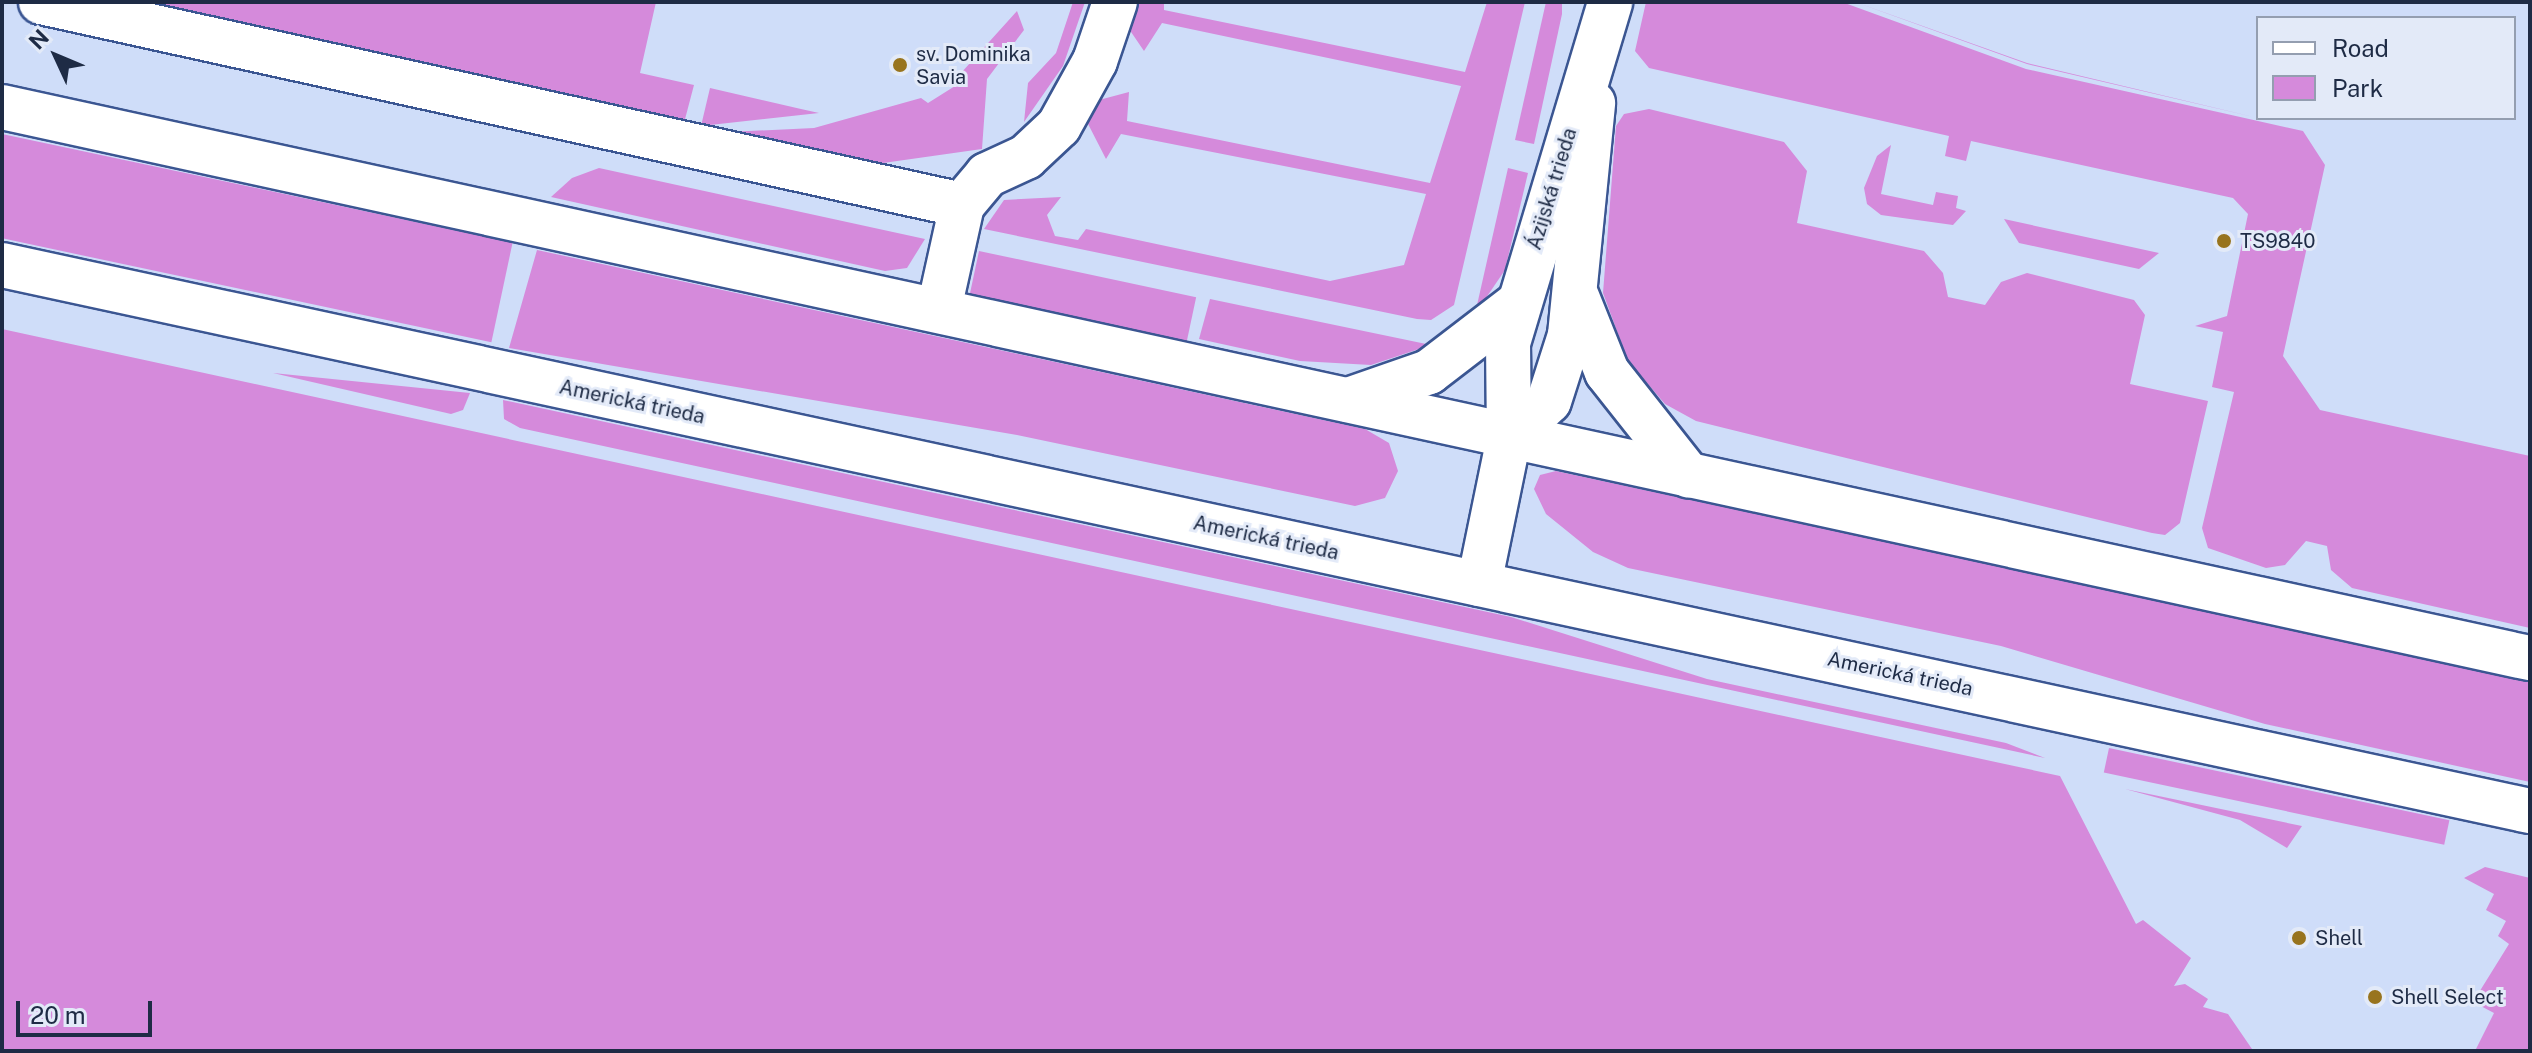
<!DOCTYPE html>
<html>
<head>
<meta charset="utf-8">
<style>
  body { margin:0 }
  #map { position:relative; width:2532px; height:1053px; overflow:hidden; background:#cfddf9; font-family:"Public Sans",sans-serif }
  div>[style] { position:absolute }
  .green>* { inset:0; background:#d58adb; transform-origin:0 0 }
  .roads { filter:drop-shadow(2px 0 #3b5692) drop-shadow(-2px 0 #3b5692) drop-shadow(0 2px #3b5692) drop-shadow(0 -2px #3b5692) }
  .minor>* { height:44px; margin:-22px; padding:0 22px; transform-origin:22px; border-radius:22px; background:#fff }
  .tertiary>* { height:44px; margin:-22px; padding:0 22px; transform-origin:22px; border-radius:22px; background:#fff }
  .dots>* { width:22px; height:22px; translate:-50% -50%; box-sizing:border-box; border:4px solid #e3eaf8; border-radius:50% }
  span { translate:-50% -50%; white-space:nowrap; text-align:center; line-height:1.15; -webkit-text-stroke:6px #e3eaf8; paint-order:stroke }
  .poi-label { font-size:20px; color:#1e2b45 }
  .left { translate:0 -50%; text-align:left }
  .street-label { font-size:20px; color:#1e2b45 }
  .frame { position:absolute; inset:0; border:4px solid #1e2b45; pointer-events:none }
  .legend { position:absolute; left:2256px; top:16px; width:260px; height:104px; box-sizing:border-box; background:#e3eaf8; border:2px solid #949eb0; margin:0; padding:10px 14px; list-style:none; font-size:24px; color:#1e2b45 }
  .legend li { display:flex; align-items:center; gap:16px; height:40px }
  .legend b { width:40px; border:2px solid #949eb0 }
  .north { position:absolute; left:16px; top:16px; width:80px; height:80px; -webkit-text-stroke:6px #e3eaf8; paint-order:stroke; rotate:314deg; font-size:22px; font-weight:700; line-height:32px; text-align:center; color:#1e2b45 }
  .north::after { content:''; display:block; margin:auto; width:28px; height:36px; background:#1e2b45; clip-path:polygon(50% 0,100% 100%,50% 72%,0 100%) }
  .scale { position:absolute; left:16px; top:1001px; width:136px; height:36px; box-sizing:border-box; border:4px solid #1e2b45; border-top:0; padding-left:10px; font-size:24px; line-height:28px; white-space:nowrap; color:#1e2b45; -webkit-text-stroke:6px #e3eaf8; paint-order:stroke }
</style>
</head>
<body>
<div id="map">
  <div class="green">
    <div style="clip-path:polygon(109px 2px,656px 2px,640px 73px,694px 85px,684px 123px)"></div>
    <div style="clip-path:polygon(1073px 2px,1085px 2px,1063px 66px,1024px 122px,1028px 83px,1056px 53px)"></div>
    <div style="clip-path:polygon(1133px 2px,1164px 2px,1164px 10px,1465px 72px,1487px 2px,1525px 2px,1454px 305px,1431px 320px,1417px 319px,984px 229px,1004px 200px,1061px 197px,1047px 215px,1055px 236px,1078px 240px,1086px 229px,1330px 281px,1404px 265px,1426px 194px,1121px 134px,1106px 159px,1086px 120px,1099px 100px,1129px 92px,1127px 121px,1430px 183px,1461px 86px,1162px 23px,1144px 51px,1129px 29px)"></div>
    <div style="clip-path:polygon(1546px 2px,1562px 2px,1562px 14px,1534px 144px,1515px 140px)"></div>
    <div style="clip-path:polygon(1646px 2px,1842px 2px,2026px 69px,2303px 131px,2325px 165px,2283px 356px,2320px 410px,2530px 456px,2530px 628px,2352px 588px,2331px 570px,2327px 546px,2306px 541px,2285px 565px,2266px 568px,2208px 548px,2202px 528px,2234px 392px,2212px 387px,2223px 332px,2195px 326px,2227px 316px,2248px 214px,2233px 198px,1971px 141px,1966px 161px,1945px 156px,1949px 136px,1649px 68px,1635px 51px)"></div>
    <div style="clip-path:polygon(1855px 2px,2027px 63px,2258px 118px,2027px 64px)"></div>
    <div style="clip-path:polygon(1017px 11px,1024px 30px,987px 79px,982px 149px,883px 163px,728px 132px,814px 128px,921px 98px,928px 103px,963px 81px,961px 73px)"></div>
    <div style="clip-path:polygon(710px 88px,801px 109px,819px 113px,701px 126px)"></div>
    <div style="clip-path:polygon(1649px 109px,1784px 142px,1807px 171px,1797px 223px,1924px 251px,1943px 273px,1948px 297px,1985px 305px,2001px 282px,2027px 273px,2134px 300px,2145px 315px,2130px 384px,2208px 401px,2180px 523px,2165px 535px,2152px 533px,1696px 421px,1665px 404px,1628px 361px,1603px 293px,1616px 126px,1624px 114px)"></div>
    <div style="left:2px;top:134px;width:522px;height:102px;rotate:12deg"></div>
    <div style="clip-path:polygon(1891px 145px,1881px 194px,1933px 205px,1936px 192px,1958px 196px,1956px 208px,1966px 211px,1953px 225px,1881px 215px,1867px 204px,1864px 188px,1877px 156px)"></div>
    <div style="clip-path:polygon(599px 168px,925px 239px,907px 268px,885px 271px,551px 197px,572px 178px)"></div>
    <div style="clip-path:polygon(1508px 168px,1528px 173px,1505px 270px,1475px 314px)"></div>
    <div style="clip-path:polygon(2004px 219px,2159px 253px,2139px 269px,2019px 243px)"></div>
    <div style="clip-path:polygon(537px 250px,1365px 429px,1389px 443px,1398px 471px,1385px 498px,1355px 506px,1017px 435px,509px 348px)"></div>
    <div style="left:979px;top:251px;width:222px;height:46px;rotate:12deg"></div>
    <div style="clip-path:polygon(1210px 299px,1431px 345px,1371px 365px,1300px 361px,1199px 339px)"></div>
    <div style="clip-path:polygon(2px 329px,2060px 776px,2136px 924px,2143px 920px,2191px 958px,2174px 986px,2185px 984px,2208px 999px,2203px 1007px,2228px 1014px,2252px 1049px,2px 1051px)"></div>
    <div style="clip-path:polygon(273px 373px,470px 393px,463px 410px,451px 414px)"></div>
    <div style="clip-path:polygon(503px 400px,1511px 617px,1707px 679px,2006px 743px,2045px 758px,520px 428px,504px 419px)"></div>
    <div style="clip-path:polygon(1556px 471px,2530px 680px,2530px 782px,2265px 724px,2001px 646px,1628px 568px,1593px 552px,1546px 514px,1534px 489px,1540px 475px)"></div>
    <div style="left:2109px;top:748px;width:348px;height:25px;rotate:12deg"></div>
    <div style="clip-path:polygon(2125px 789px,2302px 826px,2287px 848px,2240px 820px)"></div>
    <div style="clip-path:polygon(2485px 867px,2530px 878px,2530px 1051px,2475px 1051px,2494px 1013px,2473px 1002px,2509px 944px,2498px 936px,2506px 921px,2486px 910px,2494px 894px,2464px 878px)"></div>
  </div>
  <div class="roads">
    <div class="minor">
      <div style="left:41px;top:2px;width:943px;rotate:12.43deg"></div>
      <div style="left:939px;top:309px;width:107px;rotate:-77.5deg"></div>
      <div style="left:962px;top:205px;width:39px;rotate:-50deg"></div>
      <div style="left:987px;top:175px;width:43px;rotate:-24.8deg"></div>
      <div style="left:1026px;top:157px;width:45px;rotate:-43.2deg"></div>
      <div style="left:1059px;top:126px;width:74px;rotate:-61deg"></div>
      <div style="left:1095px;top:61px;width:62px;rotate:-71.3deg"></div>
    </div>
    <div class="tertiary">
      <div style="left:2px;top:107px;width:2587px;rotate:12.3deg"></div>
      <div style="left:2px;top:265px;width:2586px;rotate:12.19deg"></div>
      <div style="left:1577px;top:297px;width:81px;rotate:68.2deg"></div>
      <div style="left:1607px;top:372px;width:132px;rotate:51.7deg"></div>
      <div style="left:1348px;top:400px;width:86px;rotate:-19.1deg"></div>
      <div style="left:1429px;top:372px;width:113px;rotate:-37.5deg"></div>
      <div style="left:1509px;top:438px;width:54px;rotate:-42.8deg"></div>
      <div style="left:1549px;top:401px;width:69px;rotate:-72.3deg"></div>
      <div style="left:1570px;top:335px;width:233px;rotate:-84.3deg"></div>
      <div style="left:1479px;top:584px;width:149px;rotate:-78.4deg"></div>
      <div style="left:1509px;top:438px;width:95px;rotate:-90.6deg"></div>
      <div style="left:1508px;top:343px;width:356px;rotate:-73.3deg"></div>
    </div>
  </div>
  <div class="dots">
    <div style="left:900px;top:65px;background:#98741e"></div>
    <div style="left:2224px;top:241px;background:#98741e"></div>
    <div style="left:2299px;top:938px;background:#98741e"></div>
    <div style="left:2375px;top:997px;background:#98741e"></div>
  </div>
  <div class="poi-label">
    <span class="left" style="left:916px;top:66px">sv. Dominika<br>Savia</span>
    <span class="left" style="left:2240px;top:241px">TS9840</span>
    <span class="left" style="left:2315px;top:938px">Shell</span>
    <span class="left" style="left:2391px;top:997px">Shell Select</span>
  </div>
  <div class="street-label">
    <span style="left:1552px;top:189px;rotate:-73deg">Ázijská trieda</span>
    <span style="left:632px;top:402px;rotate:12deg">Americká trieda</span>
    <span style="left:1266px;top:538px;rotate:12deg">Americká trieda</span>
    <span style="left:1900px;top:674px;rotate:12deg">Americká trieda</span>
  </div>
  <div class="frame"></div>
  <ul class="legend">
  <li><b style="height:10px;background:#fff"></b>Road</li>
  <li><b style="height:22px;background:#d58adb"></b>Park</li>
  </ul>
  <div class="north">N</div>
  <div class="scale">20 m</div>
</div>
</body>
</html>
